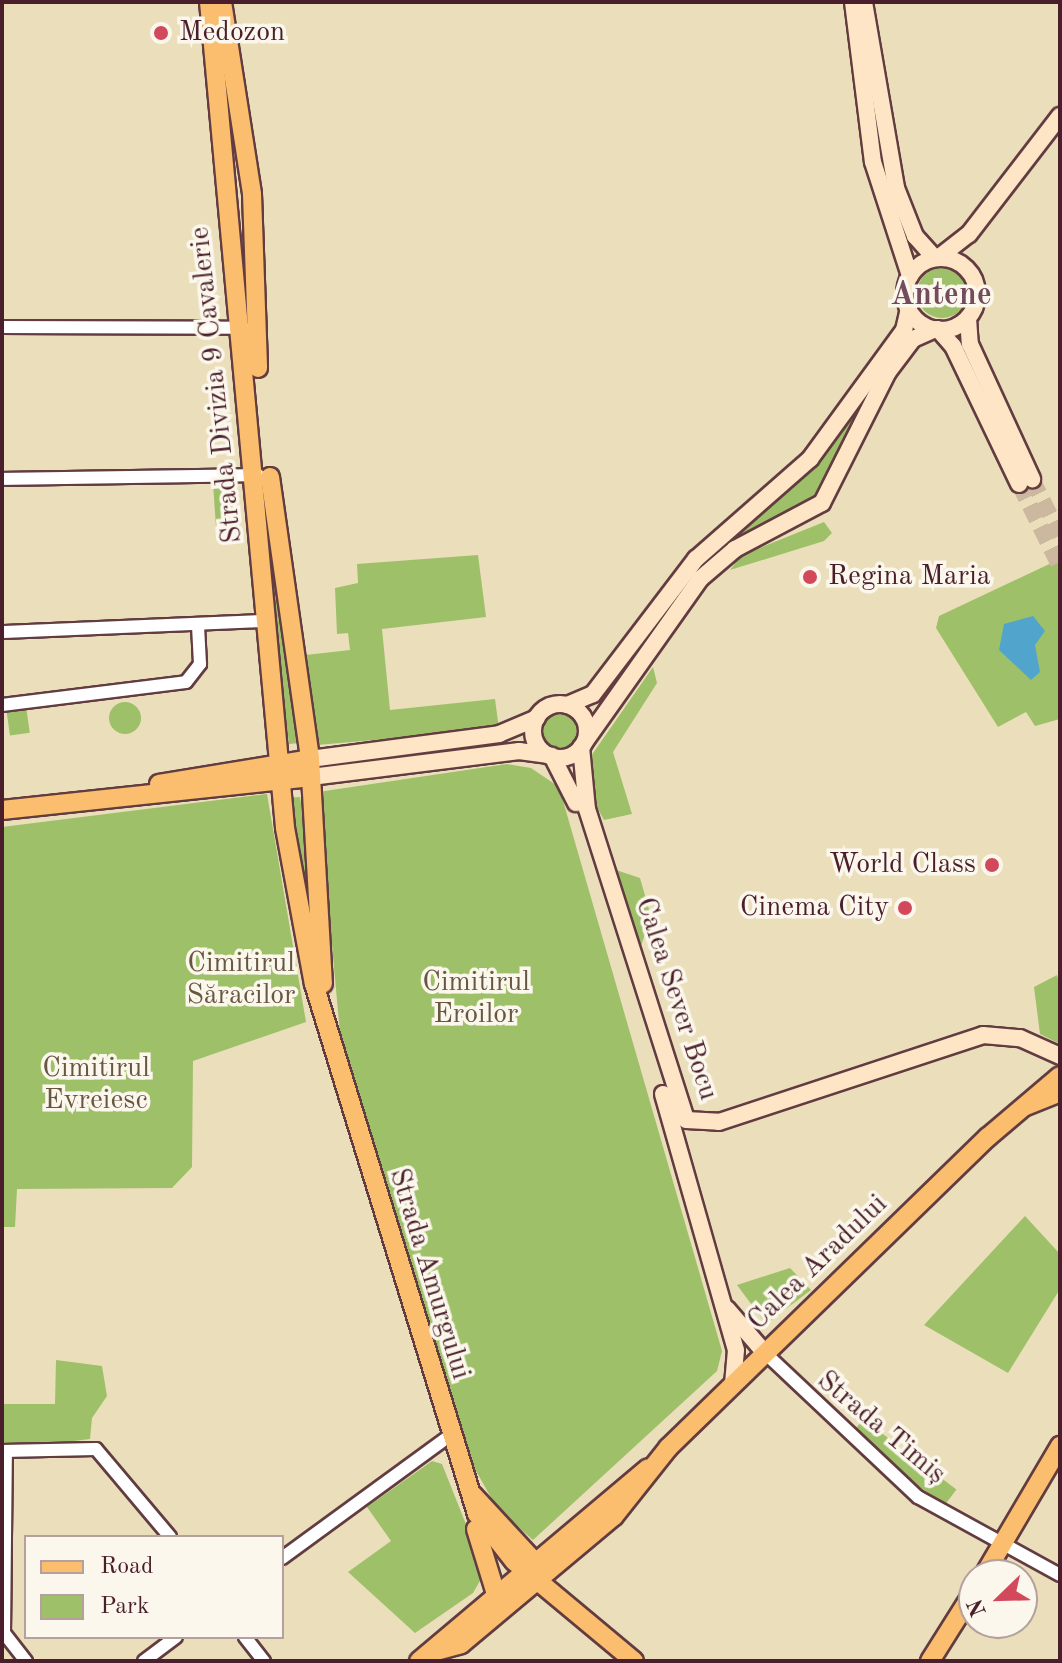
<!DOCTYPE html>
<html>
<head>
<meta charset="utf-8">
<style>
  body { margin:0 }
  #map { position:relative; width:1062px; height:1663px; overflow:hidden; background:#ebdebb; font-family:"Old Standard TT",serif }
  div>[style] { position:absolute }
  .green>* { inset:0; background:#9ec069; transform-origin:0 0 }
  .round { border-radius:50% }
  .water>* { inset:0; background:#51a4cc }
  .secondary-tunnel>* { height:16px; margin-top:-8px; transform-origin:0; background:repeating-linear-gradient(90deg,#cbb89e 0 16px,transparent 0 24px) }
  .roads { filter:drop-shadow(2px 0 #623c41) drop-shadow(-2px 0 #623c41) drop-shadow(0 2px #623c41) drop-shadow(0 -2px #623c41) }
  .street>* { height:12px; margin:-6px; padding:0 6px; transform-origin:6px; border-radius:6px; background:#fff }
  .secondary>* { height:16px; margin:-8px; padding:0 8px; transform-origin:8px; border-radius:8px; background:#fde5c5 }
  .secondary>.ring { margin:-8px; padding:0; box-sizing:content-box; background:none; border:16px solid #fde5c5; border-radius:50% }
  .primary>* { height:18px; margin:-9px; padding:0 9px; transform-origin:9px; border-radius:9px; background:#fbbe6e }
  .dots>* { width:22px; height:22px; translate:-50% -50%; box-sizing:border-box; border:4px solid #fbf7ec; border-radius:50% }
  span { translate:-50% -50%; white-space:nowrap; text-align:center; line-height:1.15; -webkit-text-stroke:7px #fbf7ec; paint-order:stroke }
  .poi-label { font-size:28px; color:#4a1f2b }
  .left { translate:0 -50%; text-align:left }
  .right { translate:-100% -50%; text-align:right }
  .street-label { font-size:28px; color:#4a1f2b }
  .park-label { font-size:28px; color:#675741 }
  .quarter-label { font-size:32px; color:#744a5d; font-weight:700 }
  .frame { position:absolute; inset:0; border:4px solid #4a1f2b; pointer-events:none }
  .legend { position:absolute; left:24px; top:1535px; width:260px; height:104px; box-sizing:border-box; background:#fbf7ec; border:2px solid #b4a19f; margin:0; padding:10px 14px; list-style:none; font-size:24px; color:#4a1f2b }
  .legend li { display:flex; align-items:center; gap:16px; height:40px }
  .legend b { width:40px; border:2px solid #b4a19f }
  .north { position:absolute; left:958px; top:1559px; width:80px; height:80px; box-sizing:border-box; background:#fbf7ec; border:2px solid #b4a19f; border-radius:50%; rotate:247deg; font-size:22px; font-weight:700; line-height:32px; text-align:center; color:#4a1f2b }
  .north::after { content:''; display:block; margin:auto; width:28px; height:36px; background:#d1495b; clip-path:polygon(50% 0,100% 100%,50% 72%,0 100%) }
</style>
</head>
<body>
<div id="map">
  <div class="green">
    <div class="round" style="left:917px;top:268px;width:50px;height:50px"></div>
    <div style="clip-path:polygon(863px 396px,825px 493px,716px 561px,709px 552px,811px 470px)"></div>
    <div style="left:236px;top:483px;width:41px;height:23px;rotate:86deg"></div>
    <div style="clip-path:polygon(264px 485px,300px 743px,289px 744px,271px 598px)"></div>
    <div style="clip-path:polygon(824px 522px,832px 533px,824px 541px,730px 570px,742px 555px)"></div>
    <div style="clip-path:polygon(478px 555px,486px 617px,382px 629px,390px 710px,495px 699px,499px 729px,317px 745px,297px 656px,350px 650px,348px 633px,337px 634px,335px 588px,358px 583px,357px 564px)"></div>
    <div style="clip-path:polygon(1060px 559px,1060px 719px,1035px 726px,1026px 712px,998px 727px,936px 628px,939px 616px)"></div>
    <div style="clip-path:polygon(653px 667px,657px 683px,613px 752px,632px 814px,604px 820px,593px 800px,591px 756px)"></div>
    <div class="round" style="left:109px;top:702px;width:32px;height:32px"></div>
    <div class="round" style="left:533px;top:704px;width:52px;height:52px"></div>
    <div style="left:26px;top:706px;width:27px;height:20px;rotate:82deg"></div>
    <div style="clip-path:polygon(507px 764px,531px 768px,559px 787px,722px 1351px,717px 1371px,533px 1540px,497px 1508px,463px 1448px,340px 1033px,318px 792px)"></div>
    <div style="clip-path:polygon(267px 794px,306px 1022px,193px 1061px,192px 1167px,172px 1188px,17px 1189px,15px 1227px,2px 1227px,2px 827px)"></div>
    <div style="clip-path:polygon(300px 797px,309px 858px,314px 944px,285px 798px)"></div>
    <div style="clip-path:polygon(616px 870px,640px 878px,651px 916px,639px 952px)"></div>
    <div style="clip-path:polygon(1057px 975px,1060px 986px,1060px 1044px,1040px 1034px,1034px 987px)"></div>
    <div style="clip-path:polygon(1025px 1216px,1060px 1254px,1060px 1289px,1008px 1373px,924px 1325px)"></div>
    <div style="clip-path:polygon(790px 1268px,811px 1290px,766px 1324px,737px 1285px)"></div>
    <div style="clip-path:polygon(56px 1360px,102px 1366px,107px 1396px,92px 1418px,90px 1439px,2px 1450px,2px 1404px,55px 1404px)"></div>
    <div style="left:863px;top:1419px;width:117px;height:20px;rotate:37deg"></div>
    <div style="clip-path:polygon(432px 1461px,442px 1464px,485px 1572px,473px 1593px,415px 1633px,348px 1572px,391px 1541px,367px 1507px)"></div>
  </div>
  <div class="water">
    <div style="clip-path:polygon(1033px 616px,1045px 631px,1035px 645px,1040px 672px,1031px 680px,999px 650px,1004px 624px)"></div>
  </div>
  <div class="secondary-tunnel">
    <div style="left:1032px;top:479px;width:63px;rotate:63.4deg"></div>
    <div style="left:1019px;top:484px;width:93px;rotate:63.7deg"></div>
  </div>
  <div class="roads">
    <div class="street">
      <div style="left:2px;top:327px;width:241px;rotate:0.2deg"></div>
      <div style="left:2px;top:479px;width:256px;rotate:-0.9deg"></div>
      <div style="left:2px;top:632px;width:266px;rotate:-2.4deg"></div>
      <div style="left:2px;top:705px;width:185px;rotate:-7.1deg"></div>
      <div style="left:186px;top:682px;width:23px;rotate:-52deg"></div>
      <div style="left:200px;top:664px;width:39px;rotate:-93deg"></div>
      <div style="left:765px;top:1353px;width:210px;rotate:43.3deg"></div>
      <div style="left:918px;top:1497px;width:162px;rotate:28.8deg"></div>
      <div style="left:2px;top:1451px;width:94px;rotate:-1.2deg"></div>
      <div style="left:96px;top:1449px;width:115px;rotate:49.9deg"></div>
      <div style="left:282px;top:1558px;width:207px;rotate:-36.1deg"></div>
      <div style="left:4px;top:1633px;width:182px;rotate:-89.4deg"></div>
      <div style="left:4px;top:1633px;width:36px;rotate:52deg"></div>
      <div style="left:245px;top:1637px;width:31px;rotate:52deg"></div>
      <div style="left:144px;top:1661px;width:40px;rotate:-37deg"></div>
    </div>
    <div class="secondary">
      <div style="left:853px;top:2px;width:161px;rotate:82.9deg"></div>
      <div style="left:873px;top:162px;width:120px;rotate:72deg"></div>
      <div style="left:864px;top:2px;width:189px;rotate:80.2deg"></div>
      <div style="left:896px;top:188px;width:52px;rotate:68.4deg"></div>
      <div style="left:915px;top:236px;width:30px;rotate:48deg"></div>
      <div style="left:938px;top:258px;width:39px;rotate:-38deg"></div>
      <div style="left:969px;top:234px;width:149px;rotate:-52.4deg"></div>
      <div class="ring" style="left:905px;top:258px;width:56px;height:56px"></div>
      <div style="left:968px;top:318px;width:26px;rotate:86deg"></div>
      <div style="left:970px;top:344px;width:149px;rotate:65.3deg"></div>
      <div style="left:938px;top:329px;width:23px;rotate:49deg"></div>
      <div style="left:953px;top:346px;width:153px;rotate:64.4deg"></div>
      <div class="ring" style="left:533px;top:704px;width:38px;height:38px"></div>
      <div style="left:567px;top:705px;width:28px;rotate:-23deg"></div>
      <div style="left:593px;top:694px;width:170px;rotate:-52.7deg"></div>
      <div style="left:696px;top:559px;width:152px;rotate:-41.3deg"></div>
      <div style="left:810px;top:459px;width:160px;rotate:-53.9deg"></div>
      <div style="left:904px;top:330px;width:23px;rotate:-77deg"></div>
      <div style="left:584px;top:743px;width:201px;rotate:-54.7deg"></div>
      <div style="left:700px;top:579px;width:46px;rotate:-40.6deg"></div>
      <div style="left:735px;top:549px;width:98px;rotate:-27.9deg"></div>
      <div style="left:822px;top:503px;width:147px;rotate:-63.3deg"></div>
      <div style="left:888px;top:372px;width:41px;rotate:-52.9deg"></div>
      <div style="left:913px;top:339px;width:24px;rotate:-24deg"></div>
      <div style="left:581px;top:747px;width:62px;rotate:84.5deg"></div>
      <div style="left:587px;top:809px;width:326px;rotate:72.3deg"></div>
      <div style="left:686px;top:1120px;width:33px;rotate:3deg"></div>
      <div style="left:719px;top:1122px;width:278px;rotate:-18.2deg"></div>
      <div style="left:983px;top:1035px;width:37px;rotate:5deg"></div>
      <div style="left:1020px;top:1038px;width:44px;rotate:24.2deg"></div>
      <div style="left:552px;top:756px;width:53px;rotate:62.9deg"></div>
      <div style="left:310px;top:759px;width:191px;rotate:-7.5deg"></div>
      <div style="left:499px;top:734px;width:41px;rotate:-22.8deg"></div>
      <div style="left:311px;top:777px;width:210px;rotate:-7.1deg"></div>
      <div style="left:519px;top:751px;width:30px;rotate:8deg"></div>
      <div style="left:663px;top:1094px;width:266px;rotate:74.1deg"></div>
      <div style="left:736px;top:1350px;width:35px;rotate:95deg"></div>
      <div style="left:727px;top:1309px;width:58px;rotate:49.2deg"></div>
    </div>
    <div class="primary">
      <div style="left:209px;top:2px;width:829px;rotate:84.74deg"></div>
      <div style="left:285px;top:828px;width:159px;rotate:79.5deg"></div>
      <div style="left:314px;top:984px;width:554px;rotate:72.9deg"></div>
      <div style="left:477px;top:1514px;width:60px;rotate:51.8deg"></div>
      <div style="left:514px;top:1561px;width:156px;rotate:39.8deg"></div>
      <div style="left:222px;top:2px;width:194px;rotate:81.1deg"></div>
      <div style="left:252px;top:194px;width:174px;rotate:88deg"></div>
      <div style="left:270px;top:477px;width:285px;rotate:81.9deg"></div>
      <div style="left:310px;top:759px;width:225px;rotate:86.7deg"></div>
      <div style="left:159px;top:784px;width:153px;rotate:-9.4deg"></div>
      <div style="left:2px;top:810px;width:311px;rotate:-6.1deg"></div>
      <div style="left:1026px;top:1106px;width:37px;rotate:-22deg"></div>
      <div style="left:473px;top:1495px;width:105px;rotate:47.3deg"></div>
      <div style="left:476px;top:1529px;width:68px;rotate:72.9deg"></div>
      <div style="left:984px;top:1575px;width:150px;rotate:-59.5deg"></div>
      <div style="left:432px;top:1652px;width:30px;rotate:-15deg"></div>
      <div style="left:461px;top:1644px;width:199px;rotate:-39.9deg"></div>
      <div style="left:614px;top:1516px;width:87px;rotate:-51.5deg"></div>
      <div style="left:668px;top:1448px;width:446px;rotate:-44.2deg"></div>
      <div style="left:988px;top:1137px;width:94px;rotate:-40.3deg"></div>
      <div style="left:419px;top:1661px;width:299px;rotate:-40.1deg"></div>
      <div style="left:930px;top:1661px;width:83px;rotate:-57.8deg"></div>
    </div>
  </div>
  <div class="dots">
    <div style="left:161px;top:33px;background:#d1495b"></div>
    <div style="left:810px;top:577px;background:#d1495b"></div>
    <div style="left:992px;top:865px;background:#d1495b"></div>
    <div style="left:905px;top:908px;background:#d1495b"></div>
  </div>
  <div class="poi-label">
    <span class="left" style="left:179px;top:33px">Medozon</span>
    <span class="left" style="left:828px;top:577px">Regina Maria</span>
    <span class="right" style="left:976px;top:865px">World Class</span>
    <span class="right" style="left:889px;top:908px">Cinema City</span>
  </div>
  <div class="street-label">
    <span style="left:217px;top:385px;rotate:-96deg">Strada Divizia 9 Cavalerie</span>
    <span style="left:676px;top:999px;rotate:72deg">Calea Sever Bocu</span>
    <span style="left:818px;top:1263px;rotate:-44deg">Calea Aradului</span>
    <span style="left:429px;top:1274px;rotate:73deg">Strada Amurgului</span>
    <span style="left:881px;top:1428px;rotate:40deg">Strada Timiș</span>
  </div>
  <div class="park-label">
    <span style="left:241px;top:980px">Cimitirul<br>Săracilor</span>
    <span style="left:476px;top:999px">Cimitirul<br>Eroilor</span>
    <span style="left:96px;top:1085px">Cimitirul<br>Evreiesc</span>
  </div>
  <div class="quarter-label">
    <span style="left:941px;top:296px">Antene</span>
  </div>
  <div class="frame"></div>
  <ul class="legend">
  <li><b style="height:10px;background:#fbbe6e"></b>Road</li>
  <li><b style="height:22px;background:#9ec069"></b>Park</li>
  </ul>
  <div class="north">N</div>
</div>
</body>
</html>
